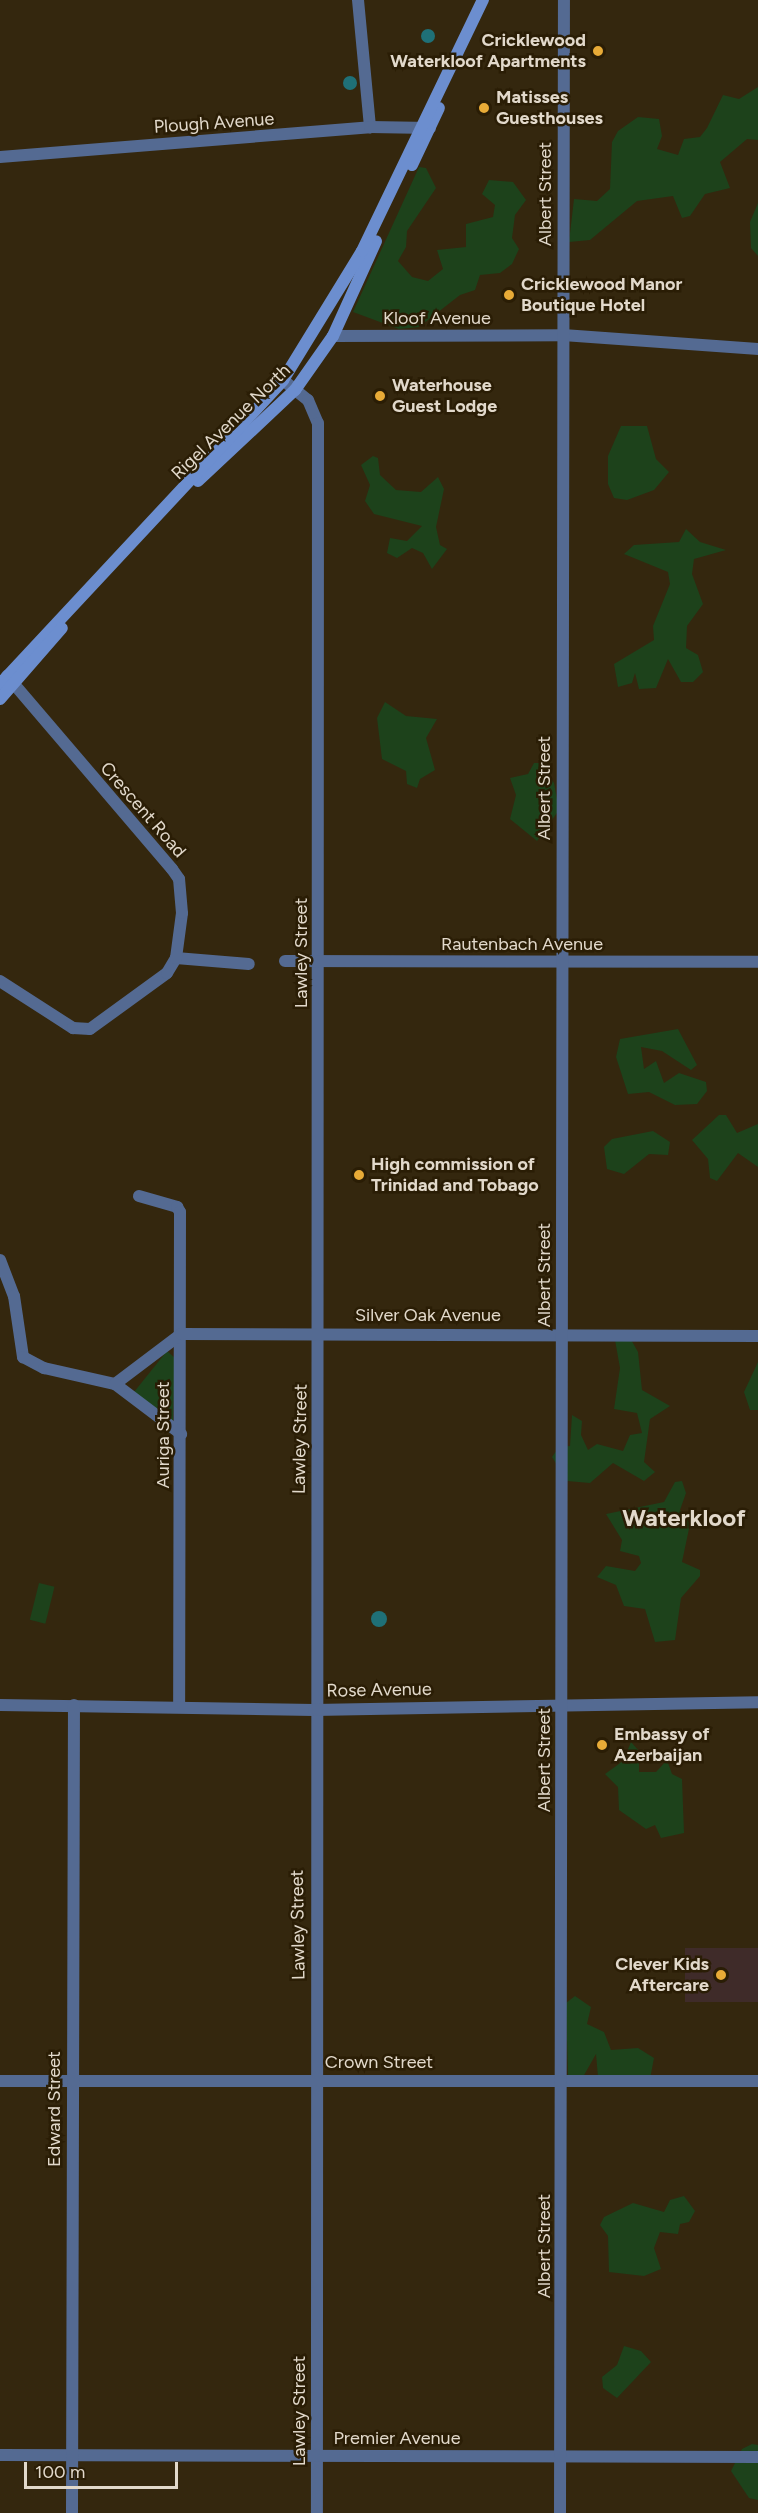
<!DOCTYPE html>
<html>
<head>
<meta charset="utf-8">
<style>
  body { margin:0 }
  #map { position:relative; width:758px; height:2513px; overflow:hidden; background:#34270e; font-family:Figtree,sans-serif }
  div>[style] { position:absolute }
  .education>* { inset:0; background:#3f2b29; transform-origin:0 0 }
  .green>* { inset:0; background:#1d421b; transform-origin:0 0 }
  .water>* { inset:0; background:#1f7077 }
  .round { border-radius:50% }
  .street>* { height:12px; margin:-6px; padding:0 6px; transform-origin:6px; border-radius:6px; background:#546a92 }
  .secondary>* { height:12px; margin:-6px; padding:0 6px; transform-origin:6px; border-radius:6px; background:#6c8ecf }
  .dots>* { width:16px; height:16px; translate:-50% -50%; box-sizing:border-box; border:3px solid #2a1d05; border-radius:50% }
  span { translate:-50% -50%; white-space:nowrap; text-align:center; line-height:1.15; -webkit-text-stroke:5px #2a1d05; paint-order:stroke }
  .poi-label { font-size:18px; color:#e2d9cb; font-weight:700 }
  .right { translate:-100% -50%; text-align:right }
  .left { translate:0 -50%; text-align:left }
  .street-label { font-size:18px; color:#e2d9cb }
  .district-label { font-size:24px; color:#e2d9cb; font-weight:700 }
  .scale { position:absolute; left:24px; top:2462px; width:154px; height:27px; box-sizing:border-box; border:3px solid #e2d9cb; border-top:0; padding-left:8px; font-size:18px; line-height:21px; white-space:nowrap; color:#e2d9cb; -webkit-text-stroke:4px #2a1d05; paint-order:stroke }
</style>
</head>
<body>
<div id="map">
  <div class="education">
    <div style="left:685px;top:1948px;width:73px;height:54px"></div>
  </div>
  <div class="green">
    <div style="clip-path:polygon(758px 87px,758px 140px,747px 139px,720px 162px,730px 188px,705px 194px,690px 216px,682px 218px,673px 196px,637px 201px,590px 240px,569px 242px,574px 199px,597px 201px,610px 189px,612px 142px,618px 131px,638px 117px,659px 119px,662px 136px,657px 149px,678px 155px,684px 139px,700px 137px,707px 128px,723px 95px,739px 99px)"></div>
    <div style="clip-path:polygon(419px 167px,426px 168px,436px 188px,407px 231px,406px 247px,398px 261px,412px 277px,428px 281px,443px 269px,437px 250px,466px 247px,466px 224px,493px 217px,495px 205px,482px 194px,489px 180px,513px 182px,526px 200px,515px 215px,512px 238px,519px 249px,512px 264px,500px 273px,480px 275px,475px 290px,460px 295px,419px 327px,399px 329px,353px 312px)"></div>
    <div style="clip-path:polygon(758px 203px,758px 256px,751px 248px,750px 222px)"></div>
    <div style="clip-path:polygon(621px 426px,647px 426px,656px 459px,669px 472px,654px 490px,627px 500px,614px 498px,608px 484px,608px 456px)"></div>
    <div style="clip-path:polygon(373px 456px,378px 458px,380px 475px,396px 490px,421px 492px,438px 477px,444px 489px,436px 527px,440px 545px,447px 549px,432px 569px,423px 553px,412px 548px,397px 558px,387px 553px,390px 538px,407px 541px,422px 526px,374px 514px,365px 501px,370px 485px,361px 465px)"></div>
    <div style="clip-path:polygon(686px 529px,700px 542px,726px 550px,694px 559px,692px 574px,703px 604px,687px 626px,686px 648px,698px 655px,703px 672px,693px 682px,681px 682px,668px 659px,656px 688px,639px 689px,635px 673px,632px 683px,618px 687px,614px 664px,654px 640px,653px 626px,670px 584px,668px 572px,624px 554px,634px 545px,679px 542px)"></div>
    <div style="clip-path:polygon(385px 702px,406px 716px,437px 719px,426px 738px,435px 770px,420px 779px,417px 788px,407px 784px,406px 771px,382px 759px,377px 718px)"></div>
    <div style="clip-path:polygon(534px 763px,541px 763px,554px 783px,559px 810px,537px 841px,510px 819px,516px 795px,510px 778px,528px 774px)"></div>
    <div style="clip-path:polygon(678px 1029px,697px 1065px,691px 1070px,662px 1051px,641px 1047px,644px 1069px,656px 1061px,664px 1083px,679px 1073px,706px 1082px,707px 1091px,697px 1104px,675px 1105px,649px 1092px,628px 1094px,616px 1057px,620px 1039px)"></div>
    <div style="clip-path:polygon(719px 1115px,726px 1115px,737px 1133px,758px 1124px,758px 1167px,738px 1153px,717px 1181px,710px 1178px,708px 1159px,692px 1140px)"></div>
    <div style="clip-path:polygon(653px 1131px,670px 1142px,668px 1155px,649px 1154px,624px 1174px,607px 1169px,604px 1147px,612px 1139px)"></div>
    <div style="clip-path:polygon(629px 1336px,638px 1352px,642px 1390px,670px 1406px,650px 1419px,644px 1462px,655px 1472px,644px 1481px,613px 1463px,590px 1483px,567px 1481px,552px 1457px,559px 1447px,570px 1446px,572px 1415px,582px 1421px,581px 1435px,588px 1450px,597px 1444px,623px 1451px,630px 1435px,642px 1433px,637px 1413px,614px 1409px,620px 1368px,615px 1340px)"></div>
    <div style="clip-path:polygon(167px 1351px,175px 1358px,173px 1421px,134px 1392px)"></div>
    <div style="clip-path:polygon(758px 1362px,758px 1410px,750px 1410px,744px 1392px)"></div>
    <div style="clip-path:polygon(682px 1481px,686px 1493px,680px 1510px,690px 1524px,682px 1562px,700px 1570px,700px 1576px,681px 1598px,675px 1640px,655px 1642px,645px 1609px,624px 1606px,616px 1585px,597px 1577px,606px 1566px,635px 1571px,641px 1563px,639px 1556px,620px 1551px,622px 1540px,606px 1514px,664px 1502px,675px 1482px)"></div>
    <div style="left:39px;top:1583px;width:16px;height:38px;rotate:14deg"></div>
    <div style="clip-path:polygon(631px 1742px,639px 1751px,639px 1772px,656px 1772px,667px 1760px,672px 1774px,682px 1779px,684px 1833px,661px 1838px,655px 1825px,646px 1829px,619px 1810px,618px 1787px,605px 1774px,623px 1761px)"></div>
    <div style="clip-path:polygon(575px 1996px,591px 2007px,587px 2024px,604px 2032px,611px 2050px,638px 2048px,654px 2058px,650px 2079px,598px 2077px,596px 2054px,583px 2077px,568px 2077px,566px 2003px)"></div>
    <div style="clip-path:polygon(684px 2196px,695px 2211px,689px 2222px,680px 2224px,678px 2234px,660px 2232px,654px 2248px,661px 2269px,644px 2276px,609px 2272px,608px 2236px,600px 2225px,604px 2217px,633px 2203px,664px 2212px,670px 2200px)"></div>
    <div style="clip-path:polygon(624px 2346px,641px 2351px,651px 2362px,617px 2398px,603px 2388px,602px 2377px,617px 2365px)"></div>
    <div style="clip-path:polygon(752px 2444px,758px 2445px,758px 2500px,749px 2498px,731px 2471px,742px 2449px)"></div>
  </div>
  <div class="water">
    <div class="round" style="left:421px;top:29px;width:14px;height:14px"></div>
    <div class="round" style="left:343px;top:76px;width:14px;height:14px"></div>
    <div class="round" style="left:371px;top:1611px;width:16px;height:16px"></div>
  </div>
  <div class="street">
    <div style="left:358px;top:0;width:128px;rotate:84.6deg"></div>
    <div style="left:0;top:157px;width:371px;rotate:-4.6deg"></div>
    <div style="left:370px;top:127px;width:60px;rotate:1deg"></div>
    <div style="left:333px;top:336px;width:230px;rotate:-0.2deg"></div>
    <div style="left:563px;top:335px;width:196px;rotate:4.1deg"></div>
    <div style="left:283px;top:380px;width:32px;rotate:39deg"></div>
    <div style="left:308px;top:400px;width:25px;rotate:67deg"></div>
    <div style="left:318px;top:423px;width:2090px;rotate:90.03deg"></div>
    <div style="left:176px;top:958px;width:73px;rotate:4.7deg"></div>
    <div style="left:285px;top:961px;width:473px;rotate:0.1deg"></div>
    <div style="left:0;top:981px;width:87px;rotate:32.8deg"></div>
    <div style="left:73px;top:1028px;width:17px;rotate:3deg"></div>
    <div style="left:90px;top:1029px;width:95px;rotate:-36deg"></div>
    <div style="left:167px;top:973px;width:17px;rotate:-59deg"></div>
    <div style="left:176px;top:958px;width:45px;rotate:-82.4deg"></div>
    <div style="left:182px;top:913px;width:34px;rotate:-95deg"></div>
    <div style="left:179px;top:879px;width:12px;rotate:-125deg"></div>
    <div style="left:172px;top:869px;width:254px;rotate:-130.5deg"></div>
    <div style="left:139px;top:1196px;width:40px;rotate:16deg"></div>
    <div style="left:177px;top:1207px;width:6px;rotate:59deg"></div>
    <div style="left:180px;top:1212px;width:493px;rotate:90.1deg"></div>
    <div style="left:0;top:1260px;width:39px;rotate:69deg"></div>
    <div style="left:14px;top:1296px;width:62px;rotate:81.6deg"></div>
    <div style="left:23px;top:1357px;width:24px;rotate:28deg"></div>
    <div style="left:44px;top:1368px;width:73px;rotate:12.7deg"></div>
    <div style="left:115px;top:1384px;width:83px;rotate:-37.1deg"></div>
    <div style="left:181px;top:1334px;width:577px;rotate:0.2deg"></div>
    <div style="left:115px;top:1384px;width:83px;rotate:37.1deg"></div>
    <div style="left:0;top:1705px;width:314px;rotate:0.9deg"></div>
    <div style="left:314px;top:1710px;width:444px;rotate:-1deg"></div>
    <div style="left:0;top:2081px;width:758px"></div>
    <div style="left:0;top:2455px;width:758px;rotate:0.15deg"></div>
    <div style="left:72px;top:2513px;width:808px;rotate:-89.86deg"></div>
    <div style="left:560px;top:2513px;width:2513px;rotate:-89.91deg"></div>
  </div>
  <div class="secondary">
    <div style="left:412px;top:165px;width:63px;rotate:-64.7deg"></div>
    <div style="left:198px;top:481px;width:133px;rotate:-43.2deg"></div>
    <div style="left:295px;top:390px;width:66px;rotate:-54.9deg"></div>
    <div style="left:333px;top:336px;width:104px;rotate:-65.6deg"></div>
    <div style="left:0;top:684px;width:415px;rotate:-47deg"></div>
    <div style="left:283px;top:380px;width:151px;rotate:-58.5deg"></div>
    <div style="left:362px;top:251px;width:279px;rotate:-64.3deg"></div>
    <div style="left:0;top:699px;width:94px;rotate:-48.9deg"></div>
  </div>
  <div class="dots">
    <div style="left:598px;top:51px;background:#e8ab37"></div>
    <div style="left:484px;top:108px;background:#e8ab37"></div>
    <div style="left:509px;top:295px;background:#e8ab37"></div>
    <div style="left:380px;top:396px;background:#e8ab37"></div>
    <div style="left:359px;top:1175px;background:#e8ab37"></div>
    <div style="left:602px;top:1745px;background:#e8ab37"></div>
    <div style="left:721px;top:1975px;background:#e8ab37"></div>
  </div>
  <div class="poi-label">
    <span class="right" style="left:586px;top:51px">Cricklewood<br>Waterkloof Apartments</span>
    <span class="left" style="left:496px;top:108px">Matisses<br>Guesthouses</span>
    <span class="left" style="left:521px;top:295px">Cricklewood Manor<br>Boutique Hotel</span>
    <span class="left" style="left:392px;top:396px">Waterhouse<br>Guest Lodge</span>
    <span class="left" style="left:371px;top:1175px">High commission of<br>Trinidad and Tobago</span>
    <span class="left" style="left:614px;top:1745px">Embassy of<br>Azerbaijan</span>
    <span class="right" style="left:709px;top:1975px">Clever Kids<br>Aftercare</span>
  </div>
  <div class="street-label">
    <span style="left:214px;top:123px;rotate:-4deg">Plough Avenue</span>
    <span style="left:545px;top:194px;rotate:-90deg">Albert Street</span>
    <span style="left:437px;top:318px">Kloof Avenue</span>
    <span style="left:231px;top:422px;rotate:-44deg">Rigel Avenue North</span>
    <span style="left:544px;top:788px;rotate:-90deg">Albert Street</span>
    <span style="left:143px;top:810px;rotate:49deg">Crescent Road</span>
    <span style="left:522px;top:944px">Rautenbach Avenue</span>
    <span style="left:301px;top:953px;rotate:-90deg">Lawley Street</span>
    <span style="left:544px;top:1275px;rotate:-90deg">Albert Street</span>
    <span style="left:428px;top:1315px">Silver Oak Avenue</span>
    <span style="left:163px;top:1435px;rotate:-90deg">Auriga Street</span>
    <span style="left:300px;top:1439px;rotate:-89deg">Lawley Street</span>
    <span style="left:379px;top:1690px;rotate:-1deg">Rose Avenue</span>
    <span style="left:544px;top:1760px;rotate:-90deg">Albert Street</span>
    <span style="left:298px;top:1925px;rotate:-91deg">Lawley Street</span>
    <span style="left:379px;top:2062px">Crown Street</span>
    <span style="left:54px;top:2109px;rotate:-90deg">Edward Street</span>
    <span style="left:544px;top:2246px;rotate:-90deg">Albert Street</span>
    <span style="left:299px;top:2411px;rotate:-90deg">Lawley Street</span>
    <span style="left:397px;top:2438px">Premier Avenue</span>
  </div>
  <div class="district-label">
    <span style="left:684px;top:1518px">Waterkloof</span>
  </div>
  <div class="scale">100 m</div>
</div>
</body>
</html>
